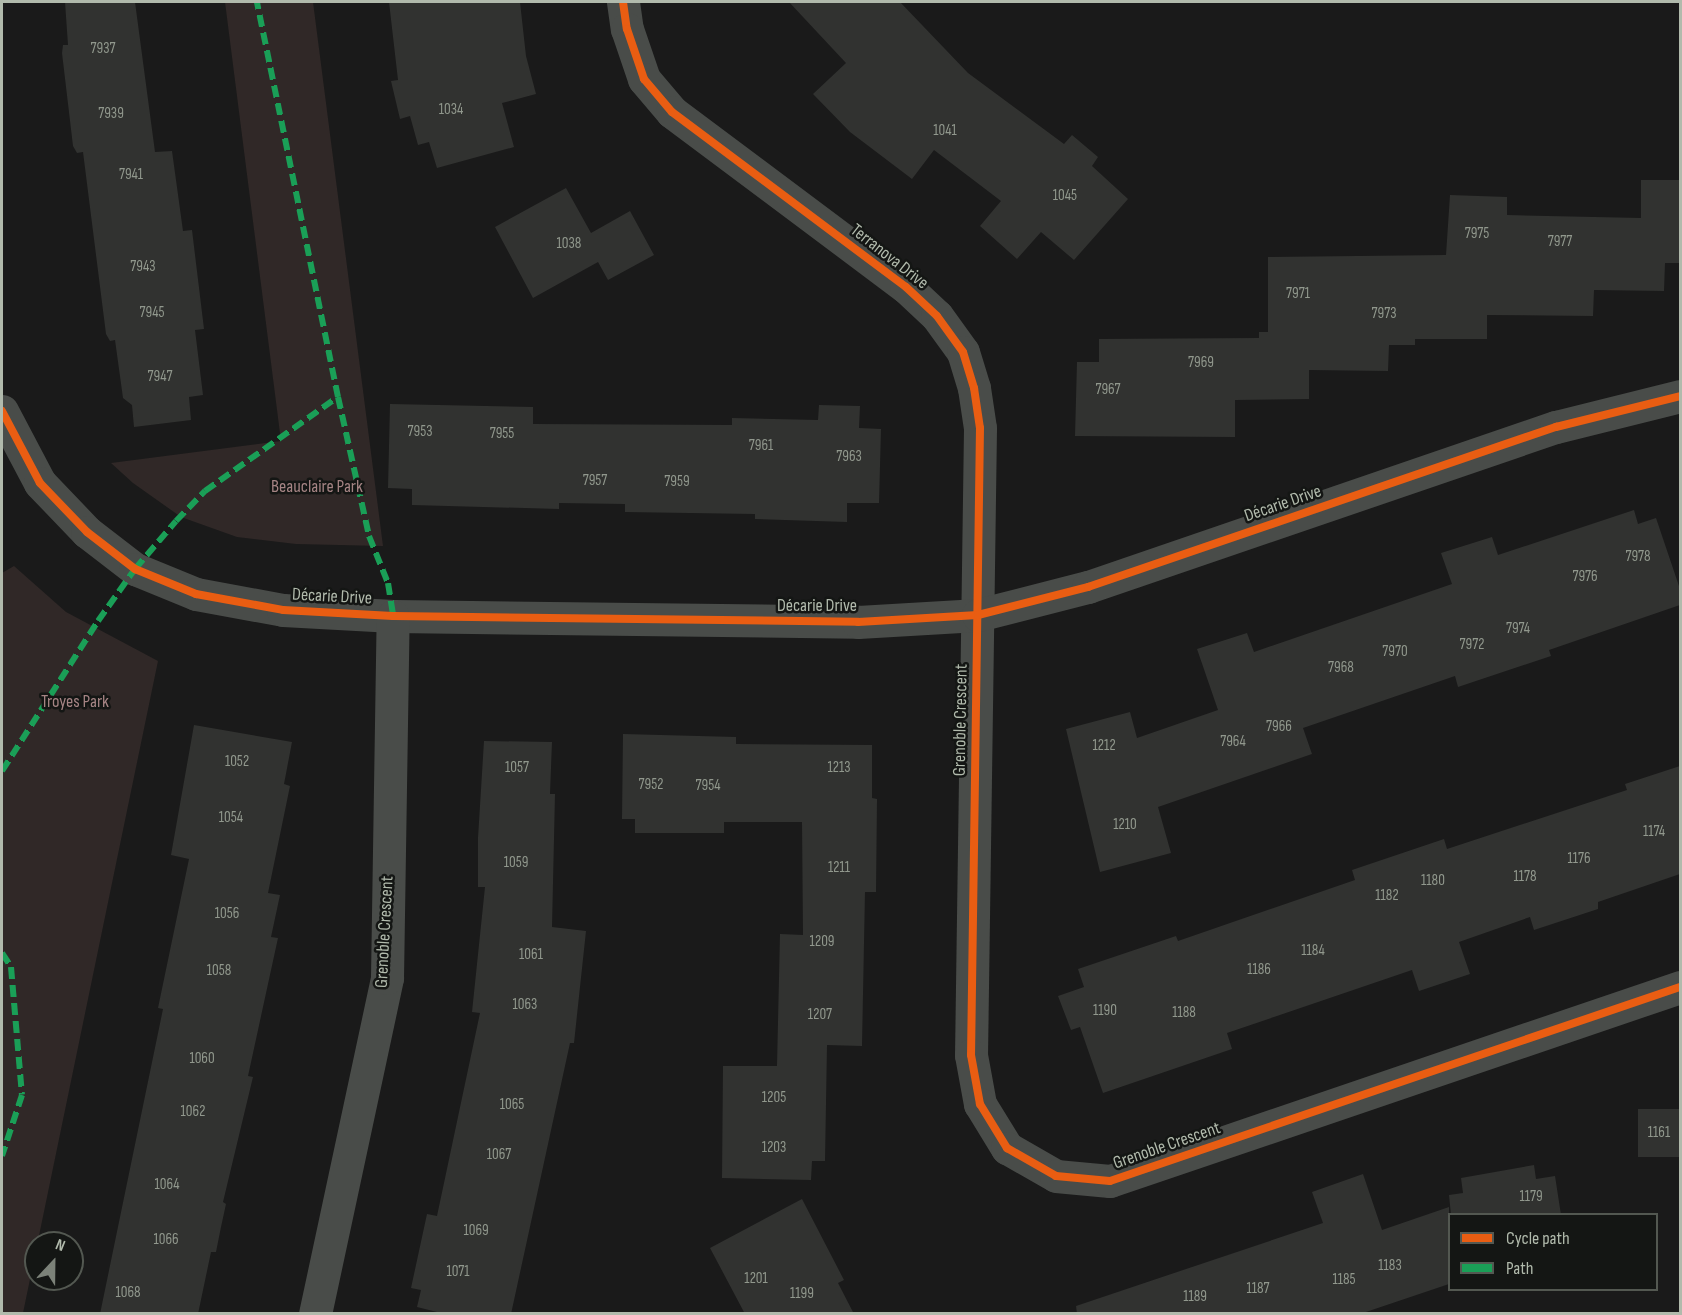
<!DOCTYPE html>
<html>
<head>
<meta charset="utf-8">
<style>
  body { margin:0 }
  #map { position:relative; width:1682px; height:1315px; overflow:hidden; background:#1a1a1a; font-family:"Sofia Sans Condensed",sans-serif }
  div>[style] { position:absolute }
  .green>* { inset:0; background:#302827 }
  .building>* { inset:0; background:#313230; transform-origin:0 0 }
  .minor>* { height:33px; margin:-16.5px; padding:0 16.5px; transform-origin:16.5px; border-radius:16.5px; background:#494c49 }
  .quiet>* { height:6px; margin-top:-3px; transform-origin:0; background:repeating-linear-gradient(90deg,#1a9f57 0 12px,transparent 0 18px) }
  .cycleway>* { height:8px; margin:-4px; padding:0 4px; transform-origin:4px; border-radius:4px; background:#e95d12 }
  span { translate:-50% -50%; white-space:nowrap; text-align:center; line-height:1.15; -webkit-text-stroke:5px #141614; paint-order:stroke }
  .number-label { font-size:15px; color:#91988d }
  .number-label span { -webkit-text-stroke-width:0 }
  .street-label { font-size:18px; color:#b1baac }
  .park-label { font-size:18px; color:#a58484 }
  .frame { position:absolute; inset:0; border:3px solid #b1baac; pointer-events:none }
  .legend { position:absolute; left:1448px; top:1213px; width:210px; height:78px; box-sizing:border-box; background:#141614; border:2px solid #535851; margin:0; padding:8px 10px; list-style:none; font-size:18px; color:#b1baac }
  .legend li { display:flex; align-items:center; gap:12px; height:30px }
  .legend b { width:30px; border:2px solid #535851 }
  .north { position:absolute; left:24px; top:1231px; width:60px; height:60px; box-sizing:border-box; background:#141614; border:2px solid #535851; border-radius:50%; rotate:22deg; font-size:16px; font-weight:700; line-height:24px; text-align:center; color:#b1baac }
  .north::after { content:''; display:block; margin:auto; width:21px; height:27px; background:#7c8279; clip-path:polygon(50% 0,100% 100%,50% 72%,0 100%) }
</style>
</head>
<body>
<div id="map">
  <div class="green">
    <div style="clip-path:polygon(225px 2px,313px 2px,383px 546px,296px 544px,237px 537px,181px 517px,133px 483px,111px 463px,281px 441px)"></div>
    <div style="clip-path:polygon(14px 566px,66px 612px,158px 661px,23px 1313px,2px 1314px,2px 573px)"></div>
  </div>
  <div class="building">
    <div style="clip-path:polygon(65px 2px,135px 2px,155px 152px,172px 151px,183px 231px,192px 230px,204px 329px,195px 330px,203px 395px,189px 397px,191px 420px,134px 427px,132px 405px,123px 398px,115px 340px,110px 341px,106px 334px,83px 152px,77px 153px,73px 146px,62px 53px,63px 45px,68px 45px)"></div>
    <div style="clip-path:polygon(389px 2px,520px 2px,526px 56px,536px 94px,502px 103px,514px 147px,437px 168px,429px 142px,418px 145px,410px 116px,400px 119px,391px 81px,398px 80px)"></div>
    <div style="clip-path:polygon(789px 2px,900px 2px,968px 73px,1064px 144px,1072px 135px,1098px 157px,1092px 166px,1128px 199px,1074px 260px,1041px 232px,1017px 259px,980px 226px,1001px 201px,934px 150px,912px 179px,850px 132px,813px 94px,846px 63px)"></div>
    <div style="clip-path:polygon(1641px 180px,1680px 180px,1680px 263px,1665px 263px,1664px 291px,1594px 290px,1593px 316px,1487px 315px,1487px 339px,1415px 339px,1415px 345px,1389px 345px,1388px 371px,1309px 370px,1309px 399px,1235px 400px,1235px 437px,1075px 436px,1077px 362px,1099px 362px,1099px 339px,1259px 338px,1259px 332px,1268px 332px,1268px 257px,1446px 255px,1450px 195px,1507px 197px,1507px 215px,1641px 218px)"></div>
    <div style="clip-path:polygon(566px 188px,591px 233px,630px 211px,654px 255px,608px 280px,598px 262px,533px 298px,495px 227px)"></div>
    <div style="clip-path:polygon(390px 404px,533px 407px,533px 424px,732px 425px,732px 418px,818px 420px,819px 405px,860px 406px,859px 428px,881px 429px,879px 503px,847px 503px,847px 522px,755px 519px,755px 514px,625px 512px,625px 504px,559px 503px,559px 509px,412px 505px,412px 489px,388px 488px)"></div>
    <div style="clip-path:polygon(1634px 510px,1638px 524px,1656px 518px,1680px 589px,1680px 605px,1549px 650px,1551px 656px,1458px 687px,1455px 676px,1303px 728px,1312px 754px,1158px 807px,1171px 853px,1100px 872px,1066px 729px,1130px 712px,1137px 738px,1218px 710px,1197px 649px,1247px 633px,1254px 652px,1452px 584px,1441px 553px,1492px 537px,1498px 555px)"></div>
    <div style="clip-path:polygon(194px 725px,292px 742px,284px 784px,290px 786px,268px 893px,280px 895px,271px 937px,278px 938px,248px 1076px,253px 1077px,223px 1202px,226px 1204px,221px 1227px,216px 1252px,211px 1252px,198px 1314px,100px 1314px,163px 1009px,158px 1008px,189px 859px,171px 855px)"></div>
    <div style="clip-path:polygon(623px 734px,736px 737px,736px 744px,872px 745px,872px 798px,877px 799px,876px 892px,865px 892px,862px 1046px,827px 1045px,825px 1161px,812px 1161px,811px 1180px,722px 1178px,723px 1066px,777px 1066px,780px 934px,803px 935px,802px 822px,724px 822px,724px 833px,635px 833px,635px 819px,622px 819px)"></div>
    <div style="clip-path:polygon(484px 741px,552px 742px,550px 794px,555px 794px,552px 927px,586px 931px,574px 1043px,570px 1043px,511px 1314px,445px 1314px,417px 1307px,421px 1290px,411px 1288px,427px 1214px,437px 1216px,480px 1013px,472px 1012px,485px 887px,478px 887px,478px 838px)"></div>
    <div style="clip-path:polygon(1680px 766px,1680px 874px,1598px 902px,1598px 909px,1534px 930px,1530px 917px,1459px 942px,1470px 974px,1419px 991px,1412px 970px,1227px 1033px,1232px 1049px,1103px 1093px,1080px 1027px,1071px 1030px,1058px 996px,1084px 987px,1078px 969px,1176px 936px,1178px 941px,1355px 880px,1352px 870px,1444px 839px,1447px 849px,1627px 790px,1625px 784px)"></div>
    <div style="left:1638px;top:1109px;width:42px;height:48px"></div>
    <div style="clip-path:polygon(1534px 1165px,1536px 1179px,1555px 1176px,1561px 1215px,1451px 1215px,1449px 1195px,1463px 1193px,1461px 1178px)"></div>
    <div style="clip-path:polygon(1363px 1174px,1382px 1230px,1449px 1207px,1449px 1284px,1360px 1314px,1077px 1314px,1076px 1306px,1323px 1223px,1312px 1192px)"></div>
    <div style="clip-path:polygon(802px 1199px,844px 1280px,838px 1283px,854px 1314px,745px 1314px,710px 1248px)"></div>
  </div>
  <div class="minor">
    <div style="left:623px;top:2px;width:27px;rotate:82deg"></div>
    <div style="left:627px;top:29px;width:53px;rotate:71.2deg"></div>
    <div style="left:644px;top:79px;width:43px;rotate:49.7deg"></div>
    <div style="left:672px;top:112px;width:292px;rotate:36.8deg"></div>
    <div style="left:906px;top:287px;width:42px;rotate:43.1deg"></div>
    <div style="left:937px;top:316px;width:44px;rotate:54.2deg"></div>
    <div style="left:963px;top:352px;width:38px;rotate:73deg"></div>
    <div style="left:974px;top:388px;width:40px;rotate:81.5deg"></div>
    <div style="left:980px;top:428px;width:627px;rotate:90.82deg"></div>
    <div style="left:971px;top:1055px;width:50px;rotate:79.6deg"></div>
    <div style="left:980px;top:1104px;width:52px;rotate:58.5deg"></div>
    <div style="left:1007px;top:1148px;width:56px;rotate:29.7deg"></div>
    <div style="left:1056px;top:1176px;width:54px;rotate:5.3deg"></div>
    <div style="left:1110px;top:1181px;width:602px;rotate:-18.8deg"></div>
    <div style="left:2px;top:411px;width:81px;rotate:62.2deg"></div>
    <div style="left:40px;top:483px;width:68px;rotate:46.2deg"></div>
    <div style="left:87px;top:532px;width:61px;rotate:37.6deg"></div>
    <div style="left:135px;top:569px;width:66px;rotate:22.3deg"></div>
    <div style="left:196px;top:594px;width:88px;rotate:10.4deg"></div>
    <div style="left:283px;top:610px;width:110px;rotate:3.1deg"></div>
    <div style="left:393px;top:616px;width:465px;rotate:0.7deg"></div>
    <div style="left:858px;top:622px;width:120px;rotate:-3.3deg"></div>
    <div style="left:978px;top:615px;width:114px;rotate:-14.3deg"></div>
    <div style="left:1088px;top:587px;width:495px;rotate:-18.9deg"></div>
    <div style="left:1556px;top:427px;width:128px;rotate:-14deg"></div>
    <div style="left:315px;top:1314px;width:344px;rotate:-77.9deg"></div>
    <div style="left:387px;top:978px;width:362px;rotate:-89.1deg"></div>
  </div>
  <div class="quiet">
    <div style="left:338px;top:397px;width:142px;rotate:77.4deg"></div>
    <div style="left:369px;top:536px;width:51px;rotate:68deg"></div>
    <div style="left:388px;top:583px;width:33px;rotate:81deg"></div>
    <div style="left:2px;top:771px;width:178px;rotate:-57.4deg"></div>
    <div style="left:98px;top:621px;width:64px;rotate:-54.6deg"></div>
    <div style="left:135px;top:569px;width:63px;rotate:-49.5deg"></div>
    <div style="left:176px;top:521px;width:42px;rotate:-46deg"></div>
    <div style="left:205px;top:491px;width:163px;rotate:-35.3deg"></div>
    <div style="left:338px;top:397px;width:403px;rotate:-101.6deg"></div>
    <div style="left:2px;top:953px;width:17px;rotate:57deg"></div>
    <div style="left:11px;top:967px;width:128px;rotate:85.1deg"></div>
    <div style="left:22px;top:1095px;width:64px;rotate:108.2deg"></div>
  </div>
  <div class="cycleway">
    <div style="left:623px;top:2px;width:27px;rotate:82deg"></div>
    <div style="left:627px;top:29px;width:53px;rotate:71.2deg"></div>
    <div style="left:644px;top:79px;width:43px;rotate:49.7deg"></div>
    <div style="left:672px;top:112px;width:292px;rotate:36.8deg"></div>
    <div style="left:906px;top:287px;width:42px;rotate:43.1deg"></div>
    <div style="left:937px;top:316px;width:44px;rotate:54.2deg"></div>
    <div style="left:963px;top:352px;width:38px;rotate:73deg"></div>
    <div style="left:974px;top:388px;width:40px;rotate:81.5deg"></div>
    <div style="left:980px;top:428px;width:627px;rotate:90.82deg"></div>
    <div style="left:971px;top:1055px;width:50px;rotate:79.6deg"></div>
    <div style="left:980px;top:1104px;width:52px;rotate:58.5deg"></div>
    <div style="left:1007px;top:1148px;width:56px;rotate:29.7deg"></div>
    <div style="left:1056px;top:1176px;width:54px;rotate:5.3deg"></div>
    <div style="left:1110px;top:1181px;width:602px;rotate:-18.8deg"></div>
    <div style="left:2px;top:411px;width:81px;rotate:62.2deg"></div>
    <div style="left:40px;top:483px;width:68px;rotate:46.2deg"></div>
    <div style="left:87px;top:532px;width:61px;rotate:37.6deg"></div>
    <div style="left:135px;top:569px;width:66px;rotate:22.3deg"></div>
    <div style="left:196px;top:594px;width:88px;rotate:10.4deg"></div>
    <div style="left:283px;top:610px;width:110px;rotate:3.1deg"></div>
    <div style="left:393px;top:616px;width:465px;rotate:0.7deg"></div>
    <div style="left:858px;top:622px;width:120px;rotate:-3.3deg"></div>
    <div style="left:978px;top:615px;width:114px;rotate:-14.3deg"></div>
    <div style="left:1088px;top:587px;width:495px;rotate:-18.9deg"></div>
    <div style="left:1556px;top:427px;width:128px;rotate:-14deg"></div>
  </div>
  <div class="number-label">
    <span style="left:103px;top:49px">7937</span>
    <span style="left:451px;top:110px">1034</span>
    <span style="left:111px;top:114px">7939</span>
    <span style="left:945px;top:131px">1041</span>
    <span style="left:131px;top:175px">7941</span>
    <span style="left:1065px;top:196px">1045</span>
    <span style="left:1477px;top:234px">7975</span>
    <span style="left:1560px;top:242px">7977</span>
    <span style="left:569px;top:244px">1038</span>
    <span style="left:143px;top:267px">7943</span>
    <span style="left:1298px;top:294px">7971</span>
    <span style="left:152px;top:313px">7945</span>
    <span style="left:1384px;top:314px">7973</span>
    <span style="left:1201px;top:363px">7969</span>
    <span style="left:160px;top:377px">7947</span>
    <span style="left:1108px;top:390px">7967</span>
    <span style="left:420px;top:432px">7953</span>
    <span style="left:502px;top:434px">7955</span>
    <span style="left:761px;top:446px">7961</span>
    <span style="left:849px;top:457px">7963</span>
    <span style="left:595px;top:481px">7957</span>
    <span style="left:677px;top:482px">7959</span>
    <span style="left:1638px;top:557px">7978</span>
    <span style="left:1585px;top:577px">7976</span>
    <span style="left:1518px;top:629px">7974</span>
    <span style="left:1472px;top:645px">7972</span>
    <span style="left:1395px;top:652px">7970</span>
    <span style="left:1341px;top:668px">7968</span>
    <span style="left:1279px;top:727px">7966</span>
    <span style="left:1233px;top:742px">7964</span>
    <span style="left:1104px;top:746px">1212</span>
    <span style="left:237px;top:762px">1052</span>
    <span style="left:517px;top:768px">1057</span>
    <span style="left:839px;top:768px">1213</span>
    <span style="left:651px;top:785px">7952</span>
    <span style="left:708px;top:786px">7954</span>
    <span style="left:231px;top:818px">1054</span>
    <span style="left:1125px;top:825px">1210</span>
    <span style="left:1654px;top:832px">1174</span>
    <span style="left:1579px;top:859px">1176</span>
    <span style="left:516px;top:863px">1059</span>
    <span style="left:839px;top:868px">1211</span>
    <span style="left:1525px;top:877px">1178</span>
    <span style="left:1433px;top:881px">1180</span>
    <span style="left:1387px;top:896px">1182</span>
    <span style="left:227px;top:914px">1056</span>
    <span style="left:822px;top:942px">1209</span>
    <span style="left:1313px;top:951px">1184</span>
    <span style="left:531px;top:955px">1061</span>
    <span style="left:1259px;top:970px">1186</span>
    <span style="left:219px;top:971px">1058</span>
    <span style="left:525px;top:1005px">1063</span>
    <span style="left:1105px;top:1011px">1190</span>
    <span style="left:1184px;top:1013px">1188</span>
    <span style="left:820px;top:1015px">1207</span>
    <span style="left:202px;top:1059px">1060</span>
    <span style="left:774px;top:1098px">1205</span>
    <span style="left:512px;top:1105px">1065</span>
    <span style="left:193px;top:1112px">1062</span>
    <span style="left:1659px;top:1133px">1161</span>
    <span style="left:774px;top:1148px">1203</span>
    <span style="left:499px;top:1155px">1067</span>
    <span style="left:167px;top:1185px">1064</span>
    <span style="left:1531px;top:1197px">1179</span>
    <span style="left:476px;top:1231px">1069</span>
    <span style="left:166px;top:1240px">1066</span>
    <span style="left:1390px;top:1266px">1183</span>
    <span style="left:458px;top:1272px">1071</span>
    <span style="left:756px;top:1279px">1201</span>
    <span style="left:1344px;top:1280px">1185</span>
    <span style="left:1258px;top:1289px">1187</span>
    <span style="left:128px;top:1293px">1068</span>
    <span style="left:802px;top:1294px">1199</span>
    <span style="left:1195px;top:1297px">1189</span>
  </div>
  <div class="street-label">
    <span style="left:889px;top:257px;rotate:38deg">Terranova Drive</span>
    <span style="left:1283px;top:504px;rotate:-19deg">Décarie Drive</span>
    <span style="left:332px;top:597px;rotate:3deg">Décarie Drive</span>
    <span style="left:817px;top:606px">Décarie Drive</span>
    <span style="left:961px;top:720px;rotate:-89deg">Grenoble Crescent</span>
    <span style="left:385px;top:932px;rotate:-87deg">Grenoble Crescent</span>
    <span style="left:1167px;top:1146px;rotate:-19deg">Grenoble Crescent</span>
  </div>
  <div class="park-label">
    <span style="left:317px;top:487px">Beauclaire Park</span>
    <span style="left:75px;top:702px">Troyes Park</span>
  </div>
  <div class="frame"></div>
  <ul class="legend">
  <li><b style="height:8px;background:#e95d12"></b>Cycle path</li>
  <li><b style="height:8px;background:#1a9f57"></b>Path</li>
  </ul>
  <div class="north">N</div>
</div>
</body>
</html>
